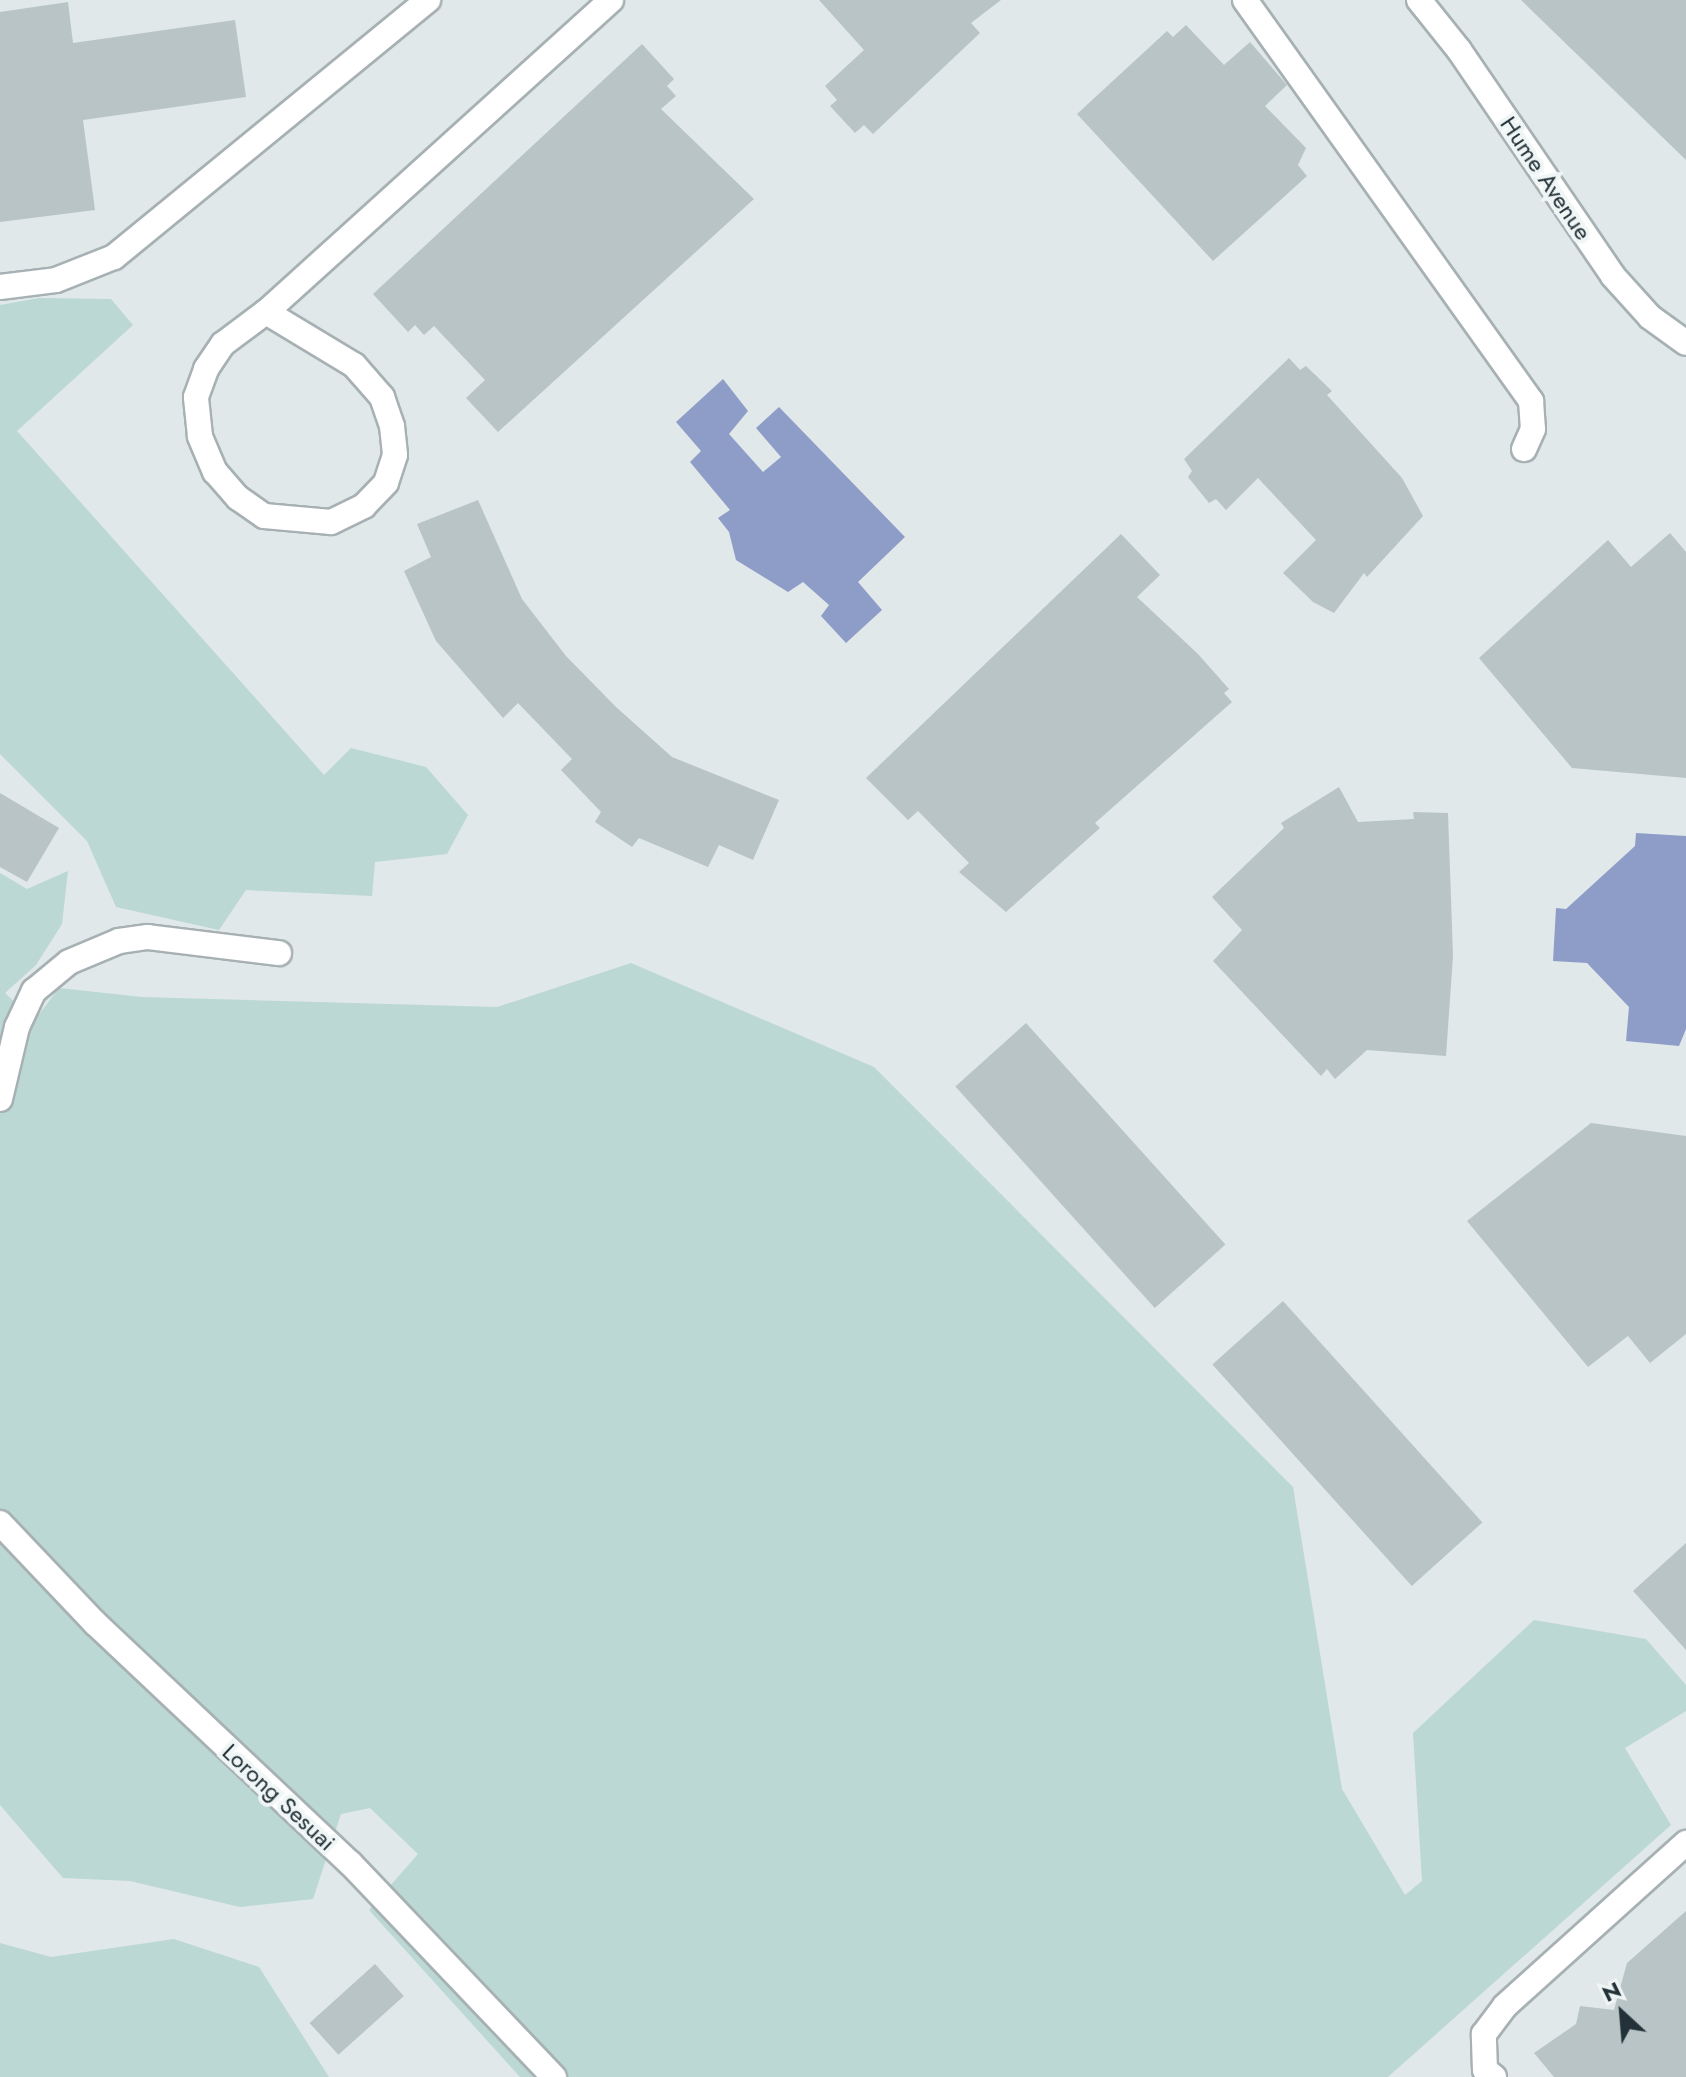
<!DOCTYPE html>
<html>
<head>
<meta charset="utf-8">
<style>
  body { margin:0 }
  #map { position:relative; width:1686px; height:2077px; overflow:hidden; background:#e0e8e9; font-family:Jost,sans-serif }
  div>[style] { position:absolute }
  .green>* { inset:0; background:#bbd8d4 }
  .water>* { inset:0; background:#8e9dc8 }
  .building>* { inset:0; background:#b9c4c6; transform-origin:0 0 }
  .roads { filter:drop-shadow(2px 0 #a7b1b4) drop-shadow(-2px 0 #a7b1b4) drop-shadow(0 2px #a7b1b4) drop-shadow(0 -2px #a7b1b4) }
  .minor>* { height:24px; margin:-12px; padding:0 12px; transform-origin:12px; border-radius:12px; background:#fff }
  span { translate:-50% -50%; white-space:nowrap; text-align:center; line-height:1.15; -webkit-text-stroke:8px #f0f6f6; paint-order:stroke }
  .street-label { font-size:24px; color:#233138 }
  .north { position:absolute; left:1582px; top:1973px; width:80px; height:80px; -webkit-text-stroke:6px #f0f6f6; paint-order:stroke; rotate:334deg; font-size:22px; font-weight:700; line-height:32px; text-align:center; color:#233138 }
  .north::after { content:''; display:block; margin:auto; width:28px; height:36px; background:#233138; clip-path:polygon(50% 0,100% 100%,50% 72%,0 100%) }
</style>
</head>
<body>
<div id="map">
  <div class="green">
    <div style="clip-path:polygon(39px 298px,111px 299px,133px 325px,17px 431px,324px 775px,351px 748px,426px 767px,468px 815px,447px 854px,375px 862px,372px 896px,246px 890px,219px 930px,116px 907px,87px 841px,0 754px,0 305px)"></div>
    <div style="clip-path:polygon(68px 871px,62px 924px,36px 965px,5px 993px,34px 1021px,59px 988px,142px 997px,497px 1007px,631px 963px,874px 1067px,1293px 1487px,1342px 1789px,1405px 1895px,1422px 1881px,1413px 1733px,1534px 1620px,1646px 1639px,1686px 1685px,1686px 1711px,1625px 1748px,1671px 1825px,1388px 2077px,520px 2077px,369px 1910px,418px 1854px,370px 1808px,341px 1814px,313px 1899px,240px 1907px,130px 1881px,63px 1878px,0 1805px,0 873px,27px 889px)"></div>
    <div style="clip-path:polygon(174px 1939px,259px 1967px,329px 2077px,0 2077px,0 1943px,51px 1957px)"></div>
  </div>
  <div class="water">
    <div style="clip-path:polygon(723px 379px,748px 411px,729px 434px,763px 472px,781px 457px,756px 428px,779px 407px,905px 537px,858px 582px,882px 610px,846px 643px,821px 616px,829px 605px,803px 582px,788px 592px,736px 560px,729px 532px,718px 518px,730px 510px,690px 462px,701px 451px,676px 422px)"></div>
    <div style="clip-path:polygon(1636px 833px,1686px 836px,1686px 1029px,1679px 1046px,1626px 1041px,1629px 1007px,1587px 963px,1553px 961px,1556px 908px,1566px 909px,1635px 846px)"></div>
  </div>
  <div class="building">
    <div style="clip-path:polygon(819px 0,1001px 0,971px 23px,980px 33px,873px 134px,864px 125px,855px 133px,830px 106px,837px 100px,825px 86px,864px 50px)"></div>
    <div style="clip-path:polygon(1521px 0,1686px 0,1686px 160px)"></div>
    <div style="clip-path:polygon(68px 2px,73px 43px,235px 20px,246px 97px,83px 120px,95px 210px,0 222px,0 12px)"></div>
    <div style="clip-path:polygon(1186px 25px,1224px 65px,1250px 42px,1287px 85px,1265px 106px,1306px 148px,1298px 165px,1307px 176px,1213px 261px,1077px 114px,1167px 31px,1173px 37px)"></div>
    <div style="clip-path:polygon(642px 44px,674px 79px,667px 86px,676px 96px,661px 109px,754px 199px,498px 432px,466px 398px,485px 380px,434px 326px,424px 335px,415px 325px,408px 332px,373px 294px)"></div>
    <div style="clip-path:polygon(1289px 358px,1300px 370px,1306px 366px,1332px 391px,1327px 395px,1402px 478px,1423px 516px,1367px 577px,1364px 573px,1334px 613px,1313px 602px,1283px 573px,1316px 540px,1258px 478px,1226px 510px,1216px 499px,1209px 503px,1188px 477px,1192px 471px,1184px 459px)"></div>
    <div style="clip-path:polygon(478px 500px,522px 599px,566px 656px,616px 707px,672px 757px,779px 800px,753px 860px,719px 845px,708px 867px,639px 838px,632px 847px,595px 822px,601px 812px,561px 770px,572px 759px,518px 703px,503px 718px,436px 641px,404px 571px,431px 557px,417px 524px)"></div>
    <div style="clip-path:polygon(1670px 533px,1686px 552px,1686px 778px,1572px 768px,1479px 658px,1608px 540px,1631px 567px)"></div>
    <div style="clip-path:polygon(1121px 534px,1160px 575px,1137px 597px,1198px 654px,1229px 689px,1224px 693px,1232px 702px,1095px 823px,1100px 828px,1006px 912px,959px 872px,969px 863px,918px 811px,908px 820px,866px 778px)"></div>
    <div style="clip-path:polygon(1339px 787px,1358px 822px,1414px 819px,1413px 812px,1448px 813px,1453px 956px,1446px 1056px,1367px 1050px,1335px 1079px,1327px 1069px,1321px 1076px,1213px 961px,1242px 930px,1212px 897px,1284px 828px,1281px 823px)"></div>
    <div style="clip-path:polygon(0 793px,59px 828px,27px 882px,0 867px)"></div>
    <div style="left:1026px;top:1023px;width:298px;height:95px;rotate:48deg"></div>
    <div style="clip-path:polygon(1591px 1123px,1686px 1136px,1686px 1334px,1650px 1363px,1628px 1336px,1588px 1367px,1467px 1221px)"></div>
    <div style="left:1283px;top:1301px;width:298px;height:95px;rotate:48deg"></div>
    <div style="clip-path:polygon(1686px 1543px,1686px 1650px,1633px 1591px)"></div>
    <div style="clip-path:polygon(1686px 1911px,1686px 2077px,1554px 2077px,1534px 2053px,1576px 2024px,1580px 2006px,1614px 2010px,1627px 1963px)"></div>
    <div style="left:375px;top:1964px;width:43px;height:88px;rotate:48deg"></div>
  </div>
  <div class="roads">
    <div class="minor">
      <div style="left:1245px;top:0;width:493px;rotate:54.5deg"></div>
      <div style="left:1531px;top:401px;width:28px;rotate:86deg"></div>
      <div style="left:1533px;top:429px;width:22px;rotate:114deg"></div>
      <div style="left:1419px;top:0;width:64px;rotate:51.3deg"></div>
      <div style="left:1459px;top:50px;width:273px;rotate:55.7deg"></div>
      <div style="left:1613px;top:276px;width:55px;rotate:47.9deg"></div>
      <div style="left:1650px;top:317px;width:44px;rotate:35.8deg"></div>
      <div style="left:0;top:287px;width:56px;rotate:-7.1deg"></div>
      <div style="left:56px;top:280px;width:62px;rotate:-21.6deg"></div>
      <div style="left:114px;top:257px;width:406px;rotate:-39.3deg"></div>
      <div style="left:266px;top:312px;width:103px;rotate:31.1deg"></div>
      <div style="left:354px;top:365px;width:43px;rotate:48.8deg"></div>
      <div style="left:382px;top:397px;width:31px;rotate:71deg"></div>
      <div style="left:392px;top:426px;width:29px;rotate:84deg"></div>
      <div style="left:395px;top:455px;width:29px;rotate:108deg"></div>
      <div style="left:386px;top:483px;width:32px;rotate:134deg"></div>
      <div style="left:364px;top:506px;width:37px;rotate:154deg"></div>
      <div style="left:331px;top:522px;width:67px;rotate:-174.9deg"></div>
      <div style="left:264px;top:516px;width:32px;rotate:-145deg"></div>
      <div style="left:238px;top:498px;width:35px;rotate:-131deg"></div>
      <div style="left:215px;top:472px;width:39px;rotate:-113deg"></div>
      <div style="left:200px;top:436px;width:39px;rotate:-96deg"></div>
      <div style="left:196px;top:397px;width:30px;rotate:-70deg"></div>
      <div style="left:206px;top:369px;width:30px;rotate:-56deg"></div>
      <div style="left:223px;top:344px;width:54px;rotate:-36.7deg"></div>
      <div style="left:266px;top:312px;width:465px;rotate:-42.1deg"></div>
      <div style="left:0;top:1099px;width:74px;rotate:-76.7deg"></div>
      <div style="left:17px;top:1027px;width:40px;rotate:-65deg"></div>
      <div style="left:34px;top:991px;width:45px;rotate:-39.6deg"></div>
      <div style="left:69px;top:962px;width:54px;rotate:-22.8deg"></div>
      <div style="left:119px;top:941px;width:29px;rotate:-8deg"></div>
      <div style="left:148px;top:937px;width:132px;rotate:7deg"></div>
      <div style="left:0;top:1523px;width:138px;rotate:46.5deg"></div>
      <div style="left:95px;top:1623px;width:350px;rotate:43.3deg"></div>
      <div style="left:350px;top:1863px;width:296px;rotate:46.4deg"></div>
      <div style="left:1494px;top:2077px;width:11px;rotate:-142deg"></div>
      <div style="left:1485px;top:2070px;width:36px;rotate:-92deg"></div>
      <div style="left:1484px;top:2034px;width:35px;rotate:-53deg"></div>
      <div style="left:1505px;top:2006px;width:244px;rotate:-42deg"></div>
    </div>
  </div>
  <div class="street-label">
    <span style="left:1546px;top:178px;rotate:56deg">Hume Avenue</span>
    <span style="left:279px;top:1797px;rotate:43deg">Lorong Sesuai</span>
  </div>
  <div class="north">N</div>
</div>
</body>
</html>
